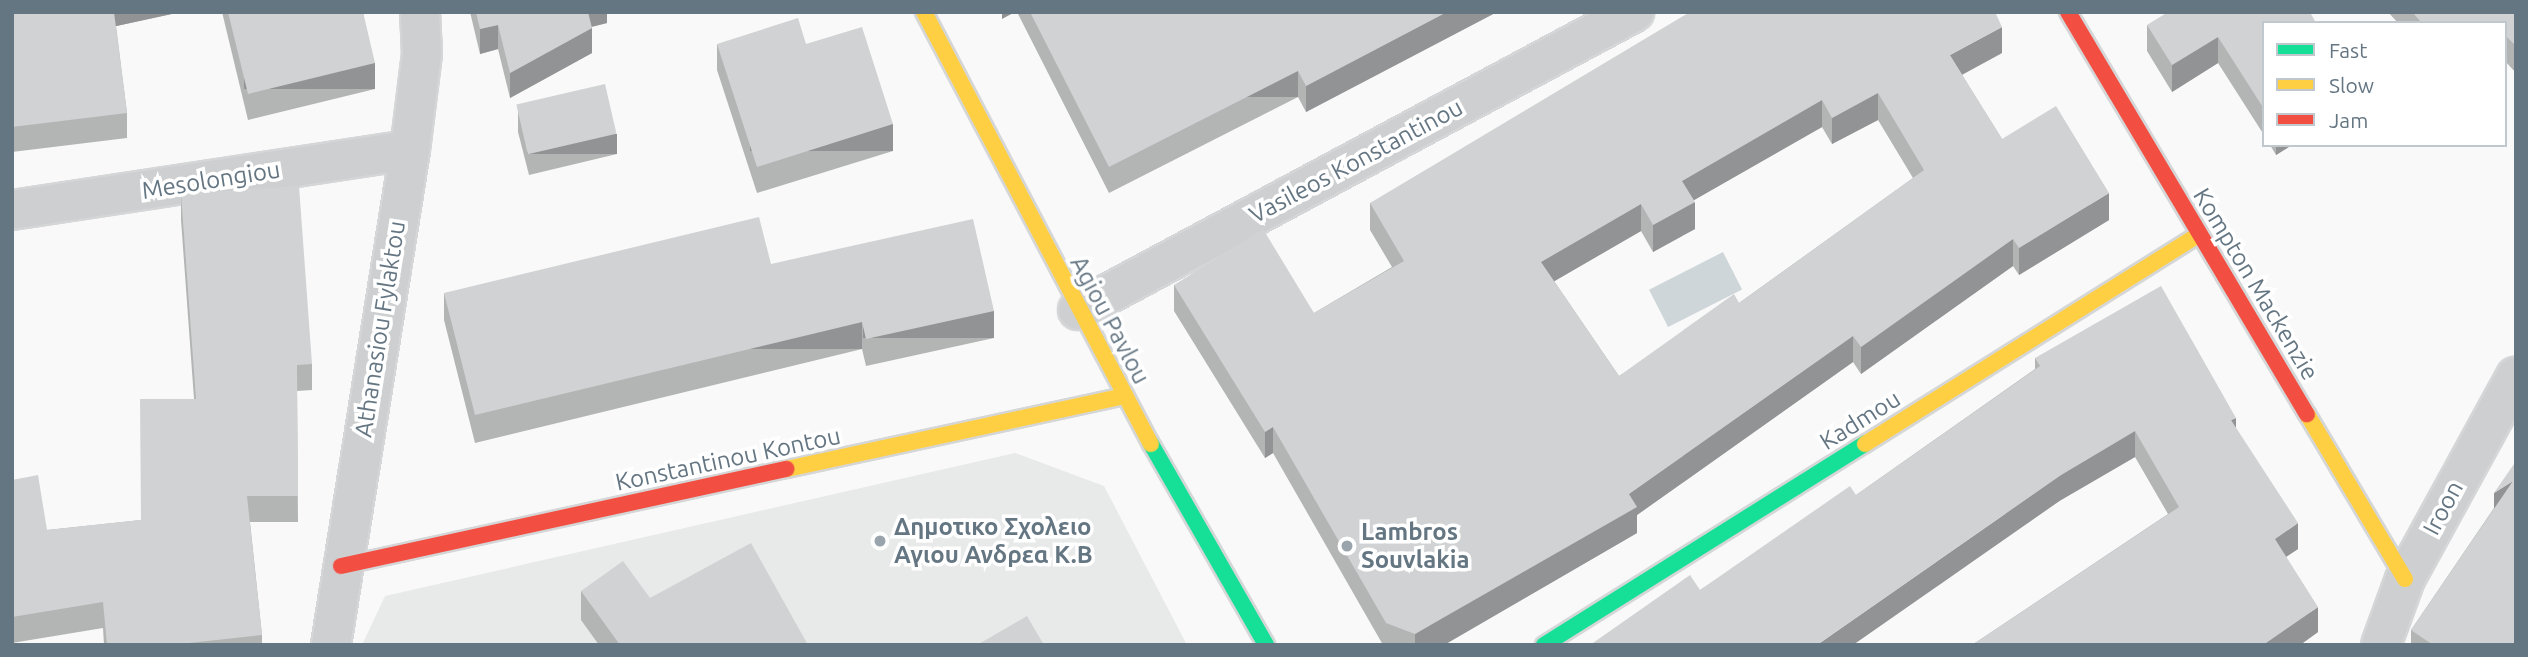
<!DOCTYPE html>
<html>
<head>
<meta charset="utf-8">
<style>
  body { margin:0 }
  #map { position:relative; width:2528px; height:657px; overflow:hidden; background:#f9f9f9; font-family:Ubuntu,sans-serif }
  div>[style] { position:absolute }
  .built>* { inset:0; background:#e8e9e9 }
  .water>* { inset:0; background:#ced6d9; transform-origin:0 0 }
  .roads { filter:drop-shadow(2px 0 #d5d6d7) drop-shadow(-2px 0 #d5d6d7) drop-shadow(0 2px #d5d6d7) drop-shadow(0 -2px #d5d6d7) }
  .street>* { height:38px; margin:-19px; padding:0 19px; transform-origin:19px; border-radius:19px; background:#cecfd0 }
  .fast>* { height:16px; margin:-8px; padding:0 8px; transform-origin:8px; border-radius:8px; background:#16e098 }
  .slow>* { height:16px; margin:-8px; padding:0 8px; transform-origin:8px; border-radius:8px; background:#ffcf43 }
  .jam>* { height:16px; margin:-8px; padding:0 8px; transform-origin:8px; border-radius:8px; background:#f24e42 }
  .wall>* { inset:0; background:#b3b5b5 }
  .shaded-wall>* { inset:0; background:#929394; transform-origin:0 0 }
  .building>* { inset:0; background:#d0d2d3; transform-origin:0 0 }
  .dots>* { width:19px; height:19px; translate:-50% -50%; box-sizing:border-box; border:4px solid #fff; border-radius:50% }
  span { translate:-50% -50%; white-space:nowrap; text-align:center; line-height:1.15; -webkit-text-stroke:7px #fff; paint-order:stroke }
  .street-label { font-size:24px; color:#657683 }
  .poi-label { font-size:24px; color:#657683; font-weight:700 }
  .left { translate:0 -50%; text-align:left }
  .frame { position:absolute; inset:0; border:14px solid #657683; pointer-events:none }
  .legend { position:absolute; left:2262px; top:21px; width:245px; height:126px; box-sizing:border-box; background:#fff; border:2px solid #c1c8cd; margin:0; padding:9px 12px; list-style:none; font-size:21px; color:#657683 }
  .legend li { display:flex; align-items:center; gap:14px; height:35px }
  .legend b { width:35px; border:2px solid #c1c8cd }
</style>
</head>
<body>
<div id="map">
  <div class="built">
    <div style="clip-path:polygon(1015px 453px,1104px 486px,1187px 645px,362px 645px,385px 596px)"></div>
  </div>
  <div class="water">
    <div style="left:1723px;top:252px;width:42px;height:83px;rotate:63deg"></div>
  </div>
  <div class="roads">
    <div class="street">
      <div style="left:12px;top:210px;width:402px;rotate:-8.6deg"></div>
      <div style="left:1078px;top:310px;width:631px;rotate:-28.19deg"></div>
      <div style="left:331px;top:645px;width:501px;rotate:-80.93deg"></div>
      <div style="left:410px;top:150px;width:97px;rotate:-82.9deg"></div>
      <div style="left:422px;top:54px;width:42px;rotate:-92.7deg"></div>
      <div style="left:2381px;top:645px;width:70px;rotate:-70deg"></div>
      <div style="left:2405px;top:579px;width:231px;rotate:-61.3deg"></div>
    </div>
    <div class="fast">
      <div style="left:1151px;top:444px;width:232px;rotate:60.2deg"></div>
      <div style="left:1544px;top:645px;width:379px;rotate:-32.1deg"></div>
    </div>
    <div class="slow">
      <div style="left:924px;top:12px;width:488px;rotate:62.3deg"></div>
      <div style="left:2307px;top:414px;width:192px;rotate:59.3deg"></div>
      <div style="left:1865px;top:444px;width:395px;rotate:-32.1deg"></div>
      <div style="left:787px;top:469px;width:345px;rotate:-12.2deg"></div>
    </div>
    <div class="jam">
      <div style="left:2068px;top:12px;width:468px;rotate:59.3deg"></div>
      <div style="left:341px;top:566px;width:456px;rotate:-12.3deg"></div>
    </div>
  </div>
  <div class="wall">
    <div style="clip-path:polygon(12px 12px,181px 12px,116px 26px,127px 113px,127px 138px,12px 152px)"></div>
    <div style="clip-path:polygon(222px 12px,363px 12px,375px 89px,248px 120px)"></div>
    <div style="clip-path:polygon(470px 12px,607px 12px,607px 23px,592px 27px,592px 53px,510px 98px,498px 49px,480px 54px)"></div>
    <div style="clip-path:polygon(1017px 12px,1497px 12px,1306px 112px,1298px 97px,1109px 193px)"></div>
    <div style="clip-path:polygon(2388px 12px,2516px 12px,2516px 73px,2505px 61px,2505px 23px,2398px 23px)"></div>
    <div style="clip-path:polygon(2264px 23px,2264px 135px,2218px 63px,2172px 92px,2147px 51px,2147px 25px)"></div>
    <div style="clip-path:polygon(717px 44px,806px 44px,893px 151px,757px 193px,717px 70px)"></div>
    <div style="clip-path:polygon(evenodd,2002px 53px,1962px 75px,2002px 139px,2109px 220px,2019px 275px,2013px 266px,1861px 374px,1853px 362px,1637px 515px,1637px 533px,1444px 645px,1383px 645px,1273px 453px,1265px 458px,1174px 311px,1174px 285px,1314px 313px,1392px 267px,1370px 230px,1370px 203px,2002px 53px,1878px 120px,1913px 178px,1739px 303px,1619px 376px,1554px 281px,1641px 231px,1653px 252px,1695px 229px,1694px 200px,1822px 127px,1832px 144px,1878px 120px)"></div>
    <div style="clip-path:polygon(518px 111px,617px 154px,529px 175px,518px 132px)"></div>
    <div style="clip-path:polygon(2270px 145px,2292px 145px,2276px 155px)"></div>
    <div style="clip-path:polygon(181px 194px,312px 364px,312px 390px,297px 391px,298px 522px,250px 522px,262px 635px,262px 645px,104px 645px,103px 628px,12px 643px,12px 480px,47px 530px,141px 520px,194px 399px,181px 220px)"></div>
    <div style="clip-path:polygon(771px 264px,994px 338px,866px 366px,862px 349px,475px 443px,444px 320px,444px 293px)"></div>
    <div style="clip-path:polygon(2035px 358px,2236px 428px,2298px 549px,2286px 557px,2318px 632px,2300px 645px,1972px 645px,2168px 514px,2135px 457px,2061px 500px,1700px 590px,1856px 495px,2035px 369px)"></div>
    <div style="clip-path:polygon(2494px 508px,2516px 645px,2411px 645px,2411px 630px)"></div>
    <div style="clip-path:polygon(581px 591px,650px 598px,808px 645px,599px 645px,581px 620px)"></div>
  </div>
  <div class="shaded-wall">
    <div style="clip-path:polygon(112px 12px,181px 12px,112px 27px)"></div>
    <div style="clip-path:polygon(586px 12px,607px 12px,607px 23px,586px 28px)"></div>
    <div style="clip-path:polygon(1002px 12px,1015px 12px,1002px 19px)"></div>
    <div style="clip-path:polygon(1447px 12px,1497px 12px,1306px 112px,1306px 86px)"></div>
    <div style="clip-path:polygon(498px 25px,498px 49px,480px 54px,480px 29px)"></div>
    <div style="clip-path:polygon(2002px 27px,2002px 53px,1950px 81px,1950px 55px)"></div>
    <div style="clip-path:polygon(592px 28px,592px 53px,510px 98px,510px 73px)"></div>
    <div style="clip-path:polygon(2218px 37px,2218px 63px,2172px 92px,2172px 65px)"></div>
    <div style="left:375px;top:63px;width:26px;height:131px;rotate:90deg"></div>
    <div style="left:1298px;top:71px;width:26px;height:212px;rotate:90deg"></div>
    <div style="clip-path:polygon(1878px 93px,1878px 120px,1832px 144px,1832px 118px)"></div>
    <div style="clip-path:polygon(1822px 100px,1822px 127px,1682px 207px,1682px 181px)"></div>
    <div style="left:893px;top:124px;width:27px;height:143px;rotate:90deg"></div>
    <div style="left:617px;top:134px;width:20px;height:90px;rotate:90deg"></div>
    <div style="clip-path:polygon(2276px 145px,2292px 145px,2276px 155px)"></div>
    <div style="clip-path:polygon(2109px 193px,2109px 220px,2019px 275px,2019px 248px)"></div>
    <div style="clip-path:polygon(1695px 202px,1695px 229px,1653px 252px,1653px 225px)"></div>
    <div style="clip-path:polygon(1641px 204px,1641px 231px,1541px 289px,1541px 262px)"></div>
    <div style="clip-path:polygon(2013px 239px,2013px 266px,1861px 374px,1861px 347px)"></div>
    <div style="left:994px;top:311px;width:27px;height:131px;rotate:90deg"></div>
    <div style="left:862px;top:322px;width:27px;height:398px;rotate:90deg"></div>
    <div style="clip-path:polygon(1853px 336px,1853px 362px,1637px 515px,1637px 533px,1444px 645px,1415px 645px,1415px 634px,1629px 494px)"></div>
    <div style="clip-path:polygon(2236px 418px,2236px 443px,2231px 420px)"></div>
    <div style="clip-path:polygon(1273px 427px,1273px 453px,1265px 458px,1265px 432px)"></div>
    <div style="clip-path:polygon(2135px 431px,2135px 457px,2061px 500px,1853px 645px,1817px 645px,2061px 475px)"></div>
    <div style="clip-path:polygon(2513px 481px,2494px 519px,2494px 493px)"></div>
    <div style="clip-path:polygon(2298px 523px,2298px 549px,2275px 564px,2275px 539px)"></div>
    <div style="clip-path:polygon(2318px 607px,2318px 632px,2300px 645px,2263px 645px)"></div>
  </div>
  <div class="building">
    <div style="clip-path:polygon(12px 12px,114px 12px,127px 113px,12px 127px)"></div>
    <div style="clip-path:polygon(228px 12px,363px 12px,375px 63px,248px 94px)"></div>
    <div style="clip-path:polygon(476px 12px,588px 12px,592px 28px,510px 73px,498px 25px,480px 29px)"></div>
    <div style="clip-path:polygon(1030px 12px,1447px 12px,1306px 86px,1298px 71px,1109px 167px)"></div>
    <div style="clip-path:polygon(evenodd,1690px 12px,1995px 12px,2002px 27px,1950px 55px,2002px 139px,2056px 106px,2109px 193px,2019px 248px,2013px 239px,1861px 347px,1853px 336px,1629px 494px,1637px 507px,1415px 634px,1386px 623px,1273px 427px,1265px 432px,1174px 285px,1263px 229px,1314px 313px,1404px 261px,1370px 203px,1690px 12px,1878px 93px,1924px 170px,1739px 303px,1734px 294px,1619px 376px,1541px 262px,1641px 204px,1653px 225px,1695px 202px,1682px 181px,1822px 100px,1832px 118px,1878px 93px)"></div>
    <div style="clip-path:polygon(2168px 12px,2310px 12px,2316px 23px,2264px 23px,2264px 109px,2218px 37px,2172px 65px,2147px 25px)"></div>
    <div style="clip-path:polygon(2412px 12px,2516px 12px,2516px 46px,2505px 35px,2505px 23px,2422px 23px)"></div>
    <div style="clip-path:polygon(798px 18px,806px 44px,862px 27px,893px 124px,757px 167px,717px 44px)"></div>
    <div style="left:605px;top:84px;width:51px;height:91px;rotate:77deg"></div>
    <div style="clip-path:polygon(299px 186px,312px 364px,297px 365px,298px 496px,247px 496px,262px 635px,171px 645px,107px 645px,103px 602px,12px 617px,12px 480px,38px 475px,47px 530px,141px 520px,140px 399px,196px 399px,181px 194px)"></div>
    <div style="clip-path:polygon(759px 217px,771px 264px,973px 219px,994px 311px,866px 339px,862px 322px,475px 415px,444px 293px)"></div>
    <div style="clip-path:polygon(2161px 286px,2236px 418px,2231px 420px,2298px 523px,2275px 539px,2318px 607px,2263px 645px,1972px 645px,2179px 507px,2135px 431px,2061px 475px,1817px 645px,1590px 645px,1690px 575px,1700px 590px,1850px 486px,1856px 495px,2040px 366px,2035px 358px)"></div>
    <div style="clip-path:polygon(2516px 461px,2516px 645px,2433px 645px,2411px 630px,2513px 481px,2494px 493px)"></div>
    <div style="clip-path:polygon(751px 543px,808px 645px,620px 645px,581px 591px,623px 561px,650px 598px)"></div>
    <div style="clip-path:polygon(1027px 616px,1044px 645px,977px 645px)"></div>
  </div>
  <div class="dots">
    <div style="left:880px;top:541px;background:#99a4ac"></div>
    <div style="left:1347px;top:546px;background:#99a4ac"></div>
  </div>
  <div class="street-label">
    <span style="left:1356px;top:161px;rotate:-28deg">Vasileos Konstantinou</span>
    <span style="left:211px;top:180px;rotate:-9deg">Mesolongiou</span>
    <span style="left:2256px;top:284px;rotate:59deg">Kompton Mackenzie</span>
    <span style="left:1110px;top:320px;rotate:62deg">Agiou Pavlou</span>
    <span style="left:380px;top:329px;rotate:-81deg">Athanasiou Fylaktou</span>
    <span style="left:1860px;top:420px;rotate:-32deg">Kadmou</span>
    <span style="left:728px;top:459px;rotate:-12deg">Konstantinou Kontou</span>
    <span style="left:2443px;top:508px;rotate:-62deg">Iroon</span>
  </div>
  <div class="poi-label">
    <span class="left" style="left:894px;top:541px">Δημοτικο Σχολειο<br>Αγιου Ανδρεα Κ.Β</span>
    <span class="left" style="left:1361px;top:546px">Lambros<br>Souvlakia</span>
  </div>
  <div class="frame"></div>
  <ul class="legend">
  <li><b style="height:9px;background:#16e098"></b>Fast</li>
  <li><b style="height:9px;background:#ffcf43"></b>Slow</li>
  <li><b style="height:9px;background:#f24e42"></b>Jam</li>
  </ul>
</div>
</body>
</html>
